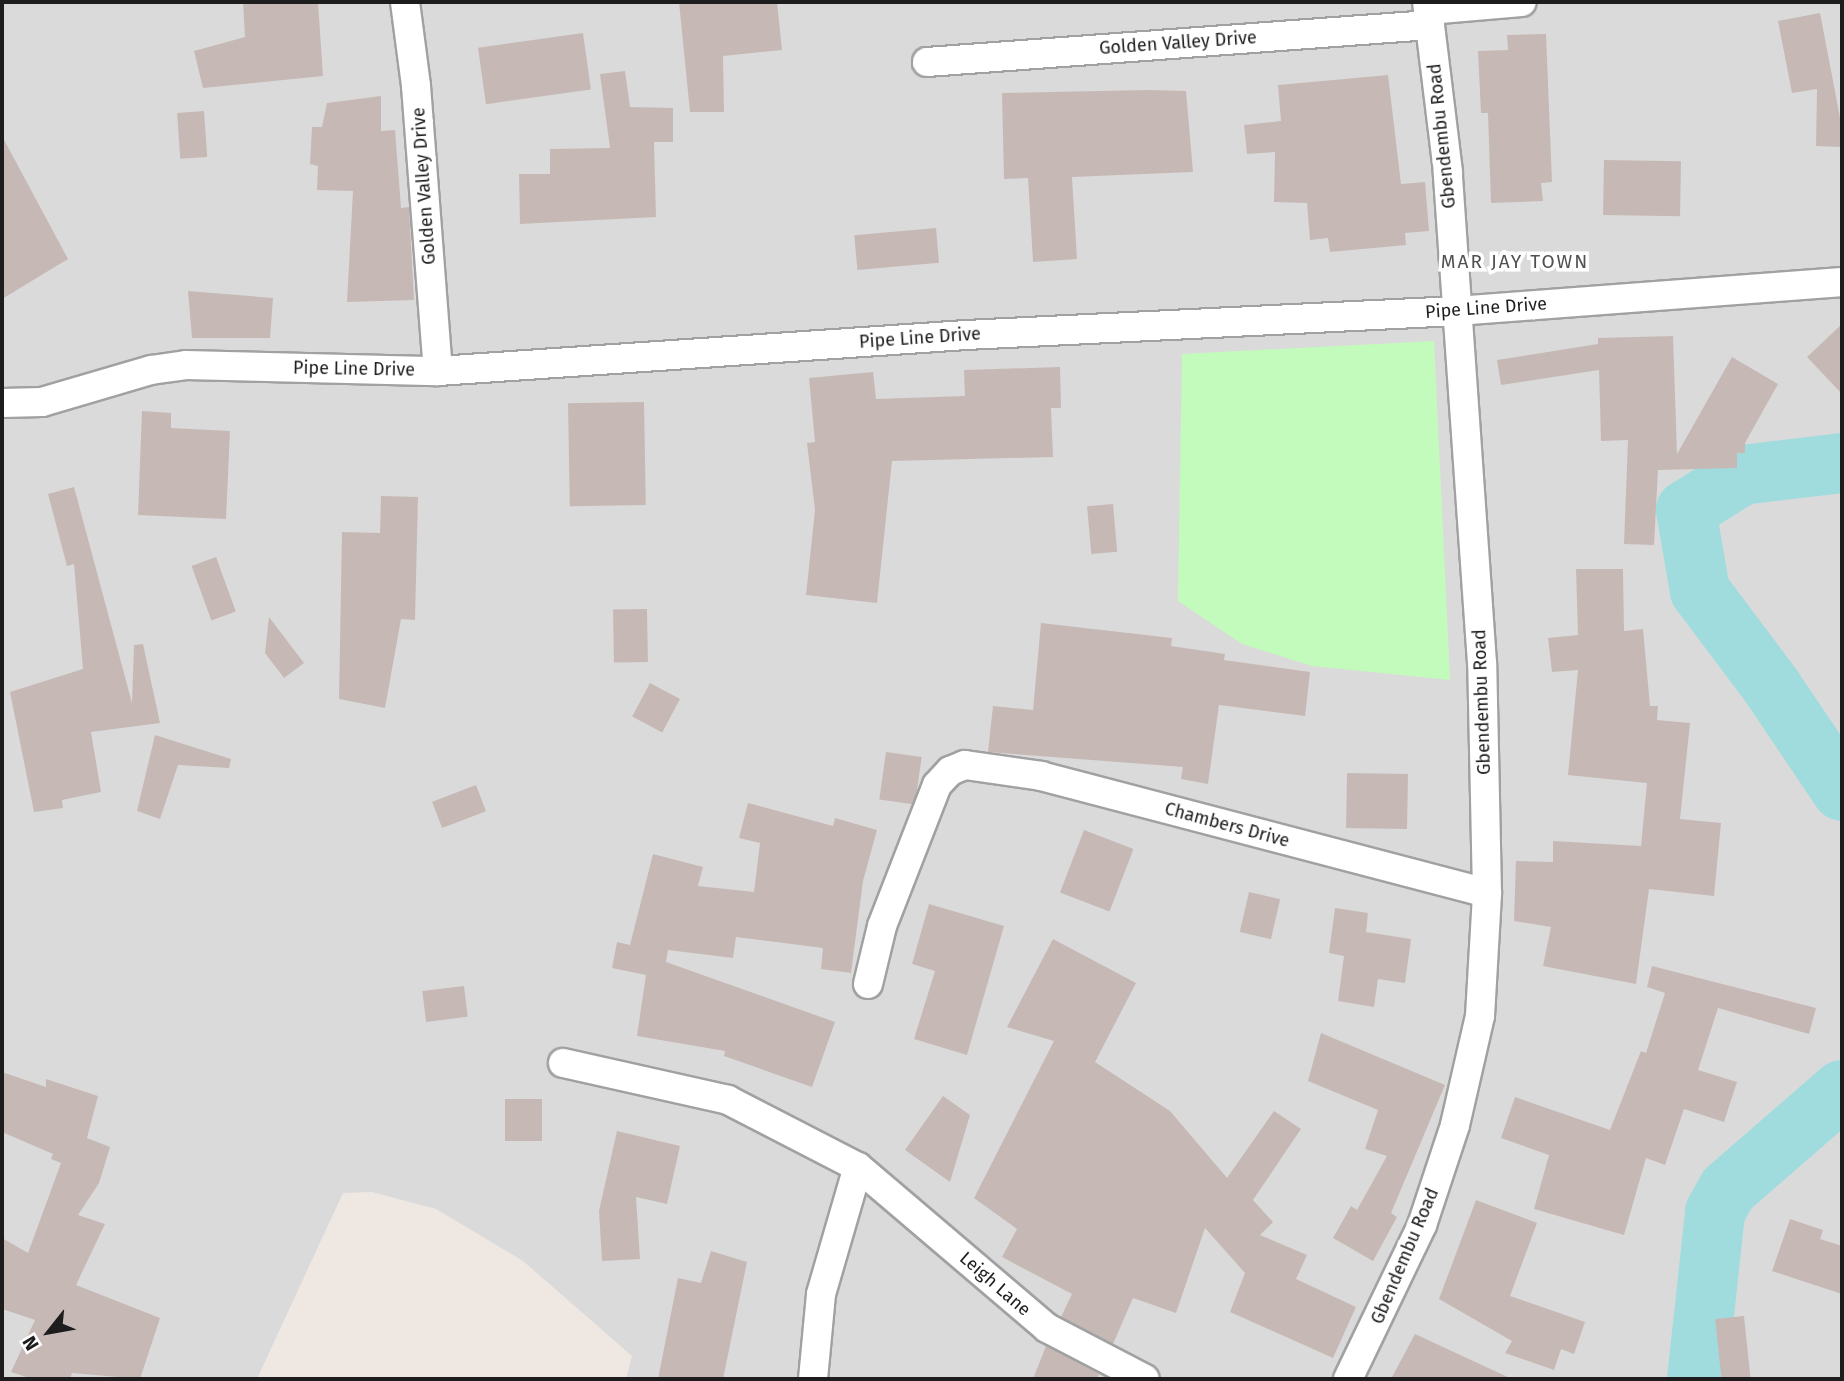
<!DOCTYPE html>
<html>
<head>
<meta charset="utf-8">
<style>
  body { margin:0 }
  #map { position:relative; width:1844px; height:1381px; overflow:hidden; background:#efe8e2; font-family:"Fira Sans",sans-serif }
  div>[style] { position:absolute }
  .residential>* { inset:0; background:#dbdada }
  .park>* { inset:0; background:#c3fbbc }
  .river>* { height:60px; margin:-30px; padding:0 30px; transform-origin:30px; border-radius:30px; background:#a0dcde }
  .building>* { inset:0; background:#c6b9b5; transform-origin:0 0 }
  .roads { filter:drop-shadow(2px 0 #a1a1a1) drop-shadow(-2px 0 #a1a1a1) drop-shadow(0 2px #a1a1a1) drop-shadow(0 -2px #a1a1a1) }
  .street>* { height:28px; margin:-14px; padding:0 14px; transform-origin:14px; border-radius:14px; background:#fff }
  span { translate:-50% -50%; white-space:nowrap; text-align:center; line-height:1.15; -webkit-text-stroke:7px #fff; paint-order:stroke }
  .street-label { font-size:18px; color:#1d1d1d }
  .neighbourhood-label { font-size:19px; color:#505050; letter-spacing:2px }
  .frame { position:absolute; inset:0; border:4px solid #1d1d1d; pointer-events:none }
  .north { position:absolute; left:14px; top:1297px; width:70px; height:70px; -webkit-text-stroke:5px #fff; paint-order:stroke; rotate:239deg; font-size:19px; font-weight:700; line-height:28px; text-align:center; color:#1d1d1d }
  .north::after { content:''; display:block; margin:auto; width:24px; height:32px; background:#1d1d1d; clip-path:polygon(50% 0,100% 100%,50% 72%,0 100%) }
</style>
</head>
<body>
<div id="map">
  <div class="residential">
    <div style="clip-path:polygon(2px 2px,1842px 2px,1842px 1379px,626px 1379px,632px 1356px,523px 1261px,436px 1209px,372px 1192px,343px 1193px,257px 1379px,2px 1379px)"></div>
  </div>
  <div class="park">
    <div style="clip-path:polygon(1434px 341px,1450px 680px,1312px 666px,1242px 644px,1178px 601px,1182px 354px)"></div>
  </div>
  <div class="river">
    <div style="left:1842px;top:463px;width:101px;rotate:173.2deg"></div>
    <div style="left:1742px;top:475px;width:66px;rotate:148deg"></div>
    <div style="left:1686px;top:510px;width:82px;rotate:80.2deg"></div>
    <div style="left:1700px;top:591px;width:120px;rotate:53.1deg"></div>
    <div style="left:1772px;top:687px;width:125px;rotate:56.1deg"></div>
    <div style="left:1697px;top:1379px;width:168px;rotate:-83.8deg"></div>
    <div style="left:1715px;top:1212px;width:26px;rotate:-61deg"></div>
    <div style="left:1728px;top:1189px;width:151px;rotate:-41deg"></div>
  </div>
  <div class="building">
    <div style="clip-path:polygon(243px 2px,318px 2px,323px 76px,203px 88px,194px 51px,245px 37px)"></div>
    <div style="clip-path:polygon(679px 2px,777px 2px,782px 50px,723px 56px,724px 112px,690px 112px)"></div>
    <div style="clip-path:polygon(1820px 13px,1842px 128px,1842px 147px,1816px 146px,1817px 89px,1792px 93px,1778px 21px)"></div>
    <div style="left:583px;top:33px;width:57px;height:106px;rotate:82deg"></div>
    <div style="clip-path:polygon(1546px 34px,1552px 182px,1541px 183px,1543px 201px,1491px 203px,1488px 113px,1481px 113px,1478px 51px,1508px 50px,1507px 35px)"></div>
    <div style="clip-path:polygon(625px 71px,630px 107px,673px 108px,673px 142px,654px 142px,656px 217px,520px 224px,519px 174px,550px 174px,550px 149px,610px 148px,600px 74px)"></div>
    <div style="clip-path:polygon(1388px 75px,1401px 184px,1425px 182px,1429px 231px,1405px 233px,1406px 245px,1330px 252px,1328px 238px,1310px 240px,1307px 203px,1274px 202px,1275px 152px,1247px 154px,1244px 125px,1281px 121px,1278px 85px)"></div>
    <div style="clip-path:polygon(1149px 90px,1186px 91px,1193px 172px,1072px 177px,1077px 259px,1033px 262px,1028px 178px,1004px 179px,1002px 93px)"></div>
    <div style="clip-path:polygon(381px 96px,381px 131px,395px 130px,401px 208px,409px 207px,414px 300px,347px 302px,353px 191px,317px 190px,318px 166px,310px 164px,312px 127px,322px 127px,327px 103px)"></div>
    <div style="left:204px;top:111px;width:46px;height:27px;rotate:86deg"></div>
    <div style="clip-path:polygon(2px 136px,68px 259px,2px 299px)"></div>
    <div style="left:1604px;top:160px;width:77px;height:55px;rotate:1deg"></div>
    <div style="left:936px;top:228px;width:35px;height:82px;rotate:85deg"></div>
    <div style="clip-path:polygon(188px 291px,273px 298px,270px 338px,192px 338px)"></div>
    <div style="clip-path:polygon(1842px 324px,1842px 394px,1807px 357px)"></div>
    <div style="clip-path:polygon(1673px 336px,1677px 454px,1732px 357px,1778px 384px,1745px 443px,1745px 453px,1737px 453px,1737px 468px,1658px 470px,1654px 545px,1624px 544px,1628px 440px,1601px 441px,1599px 370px,1501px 385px,1497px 360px,1598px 344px,1598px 338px)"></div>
    <div style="clip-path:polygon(1060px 367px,1061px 408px,1051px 408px,1053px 457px,892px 461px,877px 603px,806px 595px,815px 510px,807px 443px,815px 442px,809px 378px,873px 372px,876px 399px,965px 396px,964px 370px)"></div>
    <div style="left:644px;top:402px;width:103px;height:76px;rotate:89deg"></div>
    <div style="clip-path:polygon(142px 411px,171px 413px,171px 428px,230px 431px,226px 519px,138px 515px)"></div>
    <div style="clip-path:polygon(74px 487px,132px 703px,134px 645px,143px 644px,160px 723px,91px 732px,101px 792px,62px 800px,63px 808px,34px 812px,10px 692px,83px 669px,74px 564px,67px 566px,48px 494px)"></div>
    <div style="clip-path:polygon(381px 496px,418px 497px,415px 620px,401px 619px,385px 708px,339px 699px,342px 532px,380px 533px)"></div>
    <div style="left:1113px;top:504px;width:48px;height:26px;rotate:85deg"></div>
    <div style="left:216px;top:557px;width:58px;height:26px;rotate:70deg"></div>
    <div style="clip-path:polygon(1576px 569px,1623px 569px,1624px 631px,1643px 629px,1650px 706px,1658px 706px,1657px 720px,1690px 723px,1680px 819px,1721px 823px,1714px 896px,1649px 889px,1636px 984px,1543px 966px,1551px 927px,1514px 921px,1516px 861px,1553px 862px,1553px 841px,1641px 846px,1647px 783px,1568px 775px,1578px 670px,1552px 672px,1548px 638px,1578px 635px)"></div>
    <div style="left:647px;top:609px;width:53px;height:34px;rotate:89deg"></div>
    <div style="clip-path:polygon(269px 617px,304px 663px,284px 678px,265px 653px)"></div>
    <div style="clip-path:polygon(1041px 623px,1172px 638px,1171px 646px,1225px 654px,1224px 660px,1310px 672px,1305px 716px,1219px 705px,1208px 784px,1181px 779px,1183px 767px,988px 752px,993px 706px,1033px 710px)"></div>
    <div style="left:650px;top:683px;width:34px;height:38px;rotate:28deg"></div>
    <div style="clip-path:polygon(155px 735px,231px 759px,229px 768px,178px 765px,160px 819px,137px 811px)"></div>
    <div style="left:886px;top:752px;width:36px;height:48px;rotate:8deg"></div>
    <div style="left:1347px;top:773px;width:61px;height:55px;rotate:1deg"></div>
    <div style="left:476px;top:785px;width:28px;height:47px;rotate:69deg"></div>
    <div style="clip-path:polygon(748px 803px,833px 826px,835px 818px,877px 830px,863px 881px,851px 973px,821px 969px,823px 948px,736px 937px,733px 958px,668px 950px,666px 962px,835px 1022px,812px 1087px,724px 1056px,725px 1051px,637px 1036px,646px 975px,612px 968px,617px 942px,630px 945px,653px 854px,703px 867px,698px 886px,754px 892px,760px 843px,739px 838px)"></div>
    <div style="left:1084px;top:830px;width:53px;height:67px;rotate:21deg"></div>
    <div style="left:1249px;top:892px;width:32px;height:41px;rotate:13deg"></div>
    <div style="clip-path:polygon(929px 904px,1004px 926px,967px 1055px,914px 1039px,935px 971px,912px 964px)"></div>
    <div style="clip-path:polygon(1335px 908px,1368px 913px,1366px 932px,1411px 939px,1405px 983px,1378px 979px,1374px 1007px,1338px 1001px,1344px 956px,1329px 953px)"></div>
    <div style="clip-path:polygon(1053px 939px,1136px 983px,1095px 1062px,1170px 1111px,1227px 1178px,1274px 1111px,1301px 1129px,1253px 1200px,1273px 1222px,1260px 1235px,1307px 1255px,1296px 1279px,1356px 1307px,1333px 1358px,1230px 1312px,1245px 1273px,1205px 1228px,1176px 1313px,1133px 1298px,1113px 1344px,1061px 1317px,1072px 1294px,1002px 1257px,1017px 1229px,974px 1198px,1054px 1041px,1007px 1027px)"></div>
    <div style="clip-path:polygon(1652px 966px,1816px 1008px,1809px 1034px,1718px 1008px,1698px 1070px,1737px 1082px,1724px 1122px,1684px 1109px,1665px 1165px,1646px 1158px,1624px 1235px,1534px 1209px,1549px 1155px,1501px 1138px,1515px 1097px,1610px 1130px,1641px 1051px,1646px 1053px,1665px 993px,1647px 987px)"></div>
    <div style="left:464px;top:986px;width:31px;height:42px;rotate:83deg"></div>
    <div style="clip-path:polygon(1321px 1033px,1445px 1085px,1391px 1213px,1397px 1217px,1373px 1261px,1333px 1238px,1351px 1206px,1357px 1210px,1387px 1156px,1365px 1149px,1378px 1110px,1308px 1081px)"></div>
    <div style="clip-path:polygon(2px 1072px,46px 1087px,46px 1079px,98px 1096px,87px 1138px,110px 1147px,99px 1183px,78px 1215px,105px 1224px,76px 1285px,160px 1318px,140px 1379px,72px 1373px,70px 1379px,32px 1379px,11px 1372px,35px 1320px,2px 1309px,2px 1238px,28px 1253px,61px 1163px,51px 1159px,53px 1154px,2px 1132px)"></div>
    <div style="clip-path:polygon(943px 1096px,970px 1115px,950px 1182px,905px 1150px)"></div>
    <div style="left:505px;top:1099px;width:37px;height:42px"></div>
    <div style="clip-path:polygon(617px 1131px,680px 1146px,667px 1204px,636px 1197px,640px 1259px,602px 1261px,599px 1211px)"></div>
    <div style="clip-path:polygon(1476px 1200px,1537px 1223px,1510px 1296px,1585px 1322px,1574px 1354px,1561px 1349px,1554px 1370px,1505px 1353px,1512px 1341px,1439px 1299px)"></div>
    <div style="clip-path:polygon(1790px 1219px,1823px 1230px,1820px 1239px,1842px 1246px,1842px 1294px,1772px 1271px)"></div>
    <div style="clip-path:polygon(711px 1251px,747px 1262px,723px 1379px,658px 1379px,678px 1278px,701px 1283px)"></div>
    <div style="left:1744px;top:1316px;width:63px;height:29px;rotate:84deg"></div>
    <div style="clip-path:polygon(1415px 1334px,1512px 1379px,1391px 1379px)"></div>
    <div style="clip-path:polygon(1046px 1346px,1099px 1374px,1097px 1379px,1033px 1379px)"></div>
  </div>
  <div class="roads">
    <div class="street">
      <div style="left:405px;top:2px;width:85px;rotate:82.5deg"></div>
      <div style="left:416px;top:86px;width:286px;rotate:85.6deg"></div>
      <div style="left:1428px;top:10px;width:94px;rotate:-4.9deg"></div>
      <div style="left:927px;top:62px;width:504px;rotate:-4.21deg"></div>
      <div style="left:2px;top:403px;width:40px;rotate:-1.4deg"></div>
      <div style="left:42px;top:402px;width:114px;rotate:-16.4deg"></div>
      <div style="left:151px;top:370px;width:35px;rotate:-8deg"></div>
      <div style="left:186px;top:365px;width:252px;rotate:1.4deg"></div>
      <div style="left:438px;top:371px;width:529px;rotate:-3.9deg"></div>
      <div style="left:966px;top:335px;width:492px;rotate:-2.8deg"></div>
      <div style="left:1457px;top:311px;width:386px;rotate:-4.3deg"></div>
      <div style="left:868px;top:984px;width:60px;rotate:-76.4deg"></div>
      <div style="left:882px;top:926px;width:151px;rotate:-68.7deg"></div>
      <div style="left:937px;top:785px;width:19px;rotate:-47deg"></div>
      <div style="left:950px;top:771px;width:16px;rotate:-22deg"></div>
      <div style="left:965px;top:765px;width:77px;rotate:8.2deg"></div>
      <div style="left:1041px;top:776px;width:461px;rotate:14.7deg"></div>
      <div style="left:563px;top:1063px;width:169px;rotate:12.6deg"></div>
      <div style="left:728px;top:1100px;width:146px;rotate:27.3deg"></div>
      <div style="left:858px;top:1167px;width:248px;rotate:40.4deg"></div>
      <div style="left:1047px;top:1328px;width:110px;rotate:27.5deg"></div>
      <div style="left:813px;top:1379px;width:85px;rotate:-84.6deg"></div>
      <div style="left:821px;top:1294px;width:132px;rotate:-73.8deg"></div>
      <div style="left:1348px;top:1379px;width:171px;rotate:-64.3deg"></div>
      <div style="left:1422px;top:1225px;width:105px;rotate:-71.7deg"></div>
      <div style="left:1455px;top:1125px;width:112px;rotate:-77.1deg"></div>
      <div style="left:1480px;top:1016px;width:123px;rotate:-86.7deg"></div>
      <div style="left:1487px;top:893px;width:230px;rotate:-91.2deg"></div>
      <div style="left:1482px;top:663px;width:492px;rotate:-94deg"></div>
      <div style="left:1448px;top:172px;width:171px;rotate:-97deg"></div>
    </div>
  </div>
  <div class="street-label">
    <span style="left:1178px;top:43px;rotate:-4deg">Golden Valley Drive</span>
    <span style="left:1442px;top:136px;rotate:-96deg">Gbendembu Road</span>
    <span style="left:424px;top:186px;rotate:-94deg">Golden Valley Drive</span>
    <span style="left:1486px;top:308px;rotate:-4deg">Pipe Line Drive</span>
    <span style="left:920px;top:338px;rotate:-4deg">Pipe Line Drive</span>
    <span style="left:354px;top:369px;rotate:1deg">Pipe Line Drive</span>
    <span style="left:1482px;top:702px;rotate:-92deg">Gbendembu Road</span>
    <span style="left:1227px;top:825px;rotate:15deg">Chambers Drive</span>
    <span style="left:1405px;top:1256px;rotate:-67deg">Gbendembu Road</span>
    <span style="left:995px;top:1284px;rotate:41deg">Leigh Lane</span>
  </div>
  <div class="neighbourhood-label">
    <span style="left:1515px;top:262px">MAR JAY TOWN</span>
  </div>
  <div class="frame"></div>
  <div class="north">N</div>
</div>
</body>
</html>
